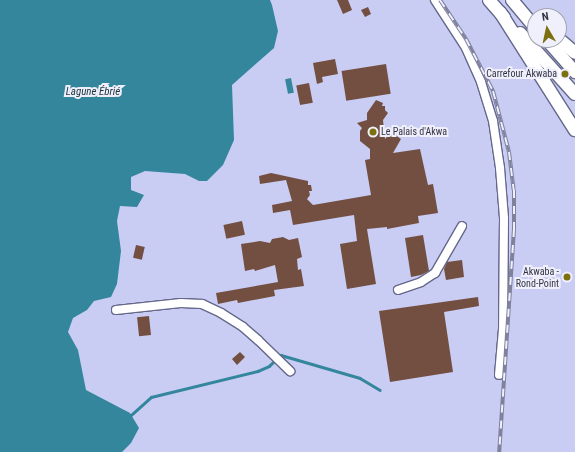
<!DOCTYPE html>
<html>
<head>
<meta charset="utf-8">
<style>
  body { margin:0 }
  #map { position:relative; width:575px; height:452px; overflow:hidden; background:#c9cdf4; font-family:"Roboto Condensed",sans-serif }
  div>[style] { position:absolute }
  .water>* { inset:0; background:#34869d; transform-origin:0 0 }
  .stream>* { height:2.5px; margin:-1.25px; padding:0 1.25px; transform-origin:1.25px; border-radius:1.25px; background:#34869d }
  .building>* { inset:0; background:#734f42; transform-origin:0 0 }
  .roads { filter:drop-shadow(1px 0 #65688a) drop-shadow(-1px 0 #65688a) drop-shadow(0 1px #65688a) drop-shadow(0 -1px #65688a) }
  .minor>* { height:8px; margin:-4px; padding:0 4px; transform-origin:4px; border-radius:4px; background:#fff }
  .highway>* { height:12px; margin:-6px; padding:0 6px; transform-origin:6px; border-radius:6px; background:#fff }
  .rail>* { height:4px; margin-top:-2px; transform-origin:0; background:repeating-linear-gradient(90deg,#eff0fc 0 8px,#7f819d 0 16px); box-sizing:border-box; border-block:1px solid #7f819d }
  .dots>* { width:11px; height:11px; translate:-50% -50%; box-sizing:border-box; border:2px solid #eff0fc; border-radius:50% }
  span { translate:-50% -50%; white-space:nowrap; text-align:center; line-height:1.15; -webkit-text-stroke:4px #eff0fc; paint-order:stroke }
  .poi-label { font-size:10px; color:#333444 }
  .right { translate:-100% -50%; text-align:right }
  .left { translate:0 -50%; text-align:left }
  .water-label { font-size:11px; color:#1a343c; font-style:italic }
  .north { position:absolute; left:527px; top:8px; width:40px; height:40px; box-sizing:border-box; background:#eff0fc; border:1px solid #a4a5b2; border-radius:50%; rotate:351deg; font-size:11px; font-weight:700; line-height:16px; text-align:center; color:#333444 }
  .north::after { content:''; display:block; margin:auto; width:14px; height:18px; background:#7d700f; clip-path:polygon(50% 0,100% 100%,50% 72%,0 100%) }
</style>
</head>
<body>
<div id="map">
  <div class="water">
    <div style="clip-path:polygon(0 0,270px 0,272px 5px,278px 31px,274px 48px,232px 85px,234px 140px,223px 165px,207px 181px,199px 181px,185px 174px,145px 171px,131px 177px,131px 190px,144px 195px,137px 207px,120px 206px,117px 221px,121px 251px,117px 284px,111px 297px,94px 301px,87px 310px,73px 318px,68px 332px,78px 350px,86px 390px,130px 413px,139px 428px,131px 443px,122px 452px,0 452px)"></div>
    <div style="left:291px;top:78px;width:15px;height:6px;rotate:79deg"></div>
  </div>
  <div class="stream">
    <div style="left:130px;top:416px;width:28px;rotate:-42deg"></div>
    <div style="left:151px;top:397px;width:110px;rotate:-13.7deg"></div>
    <div style="left:258px;top:371px;width:12px;rotate:-24deg"></div>
    <div style="left:269px;top:366px;width:16px;rotate:-43deg"></div>
    <div style="left:281px;top:355px;width:82px;rotate:16.2deg"></div>
    <div style="left:360px;top:378px;width:23px;rotate:31deg"></div>
  </div>
  <div class="building">
    <div style="clip-path:polygon(337px 0,348px 0,352px 10px,343px 14px)"></div>
    <div style="clip-path:polygon(368px 7px,371px 14px,365px 17px,361px 10px)"></div>
    <div style="clip-path:polygon(335px 59px,338px 74px,322px 77px,323px 82px,317px 84px,313px 63px)"></div>
    <div style="left:386px;top:64px;width:30px;height:45px;rotate:81deg"></div>
    <div style="left:309px;top:83px;width:20px;height:13px;rotate:79deg"></div>
    <div style="clip-path:polygon(376px 100px,383px 103px,382px 106px,385px 106px,385px 110px,388px 113px,383px 120px,385px 139px,391px 132px,401px 139px,393px 153px,420px 149px,428px 185px,433px 184px,438px 213px,418px 216px,419px 223px,387px 229px,387px 227px,367px 229px,376px 284px,347px 289px,340px 244px,357px 241px,354px 215px,293px 225px,290px 210px,273px 213px,272px 205px,292px 201px,286px 180px,260px 184px,259px 176px,271px 173px,308px 181px,308px 185px,311px 185px,312px 191px,309px 191px,310px 195px,307px 199px,313px 205px,371px 195px,365px 160px,370px 159px,370px 149px,360px 141px,360px 131px,362px 128px,357px 123px,367px 120px,367px 113px)"></div>
    <div style="left:242px;top:221px;width:14px;height:19px;rotate:78deg"></div>
    <div style="clip-path:polygon(423px 235px,429px 271px,421px 275px,411px 277px,405px 238px)"></div>
    <div style="clip-path:polygon(283px 237px,289px 240px,298px 238px,302px 257px,297px 259px,298px 270px,301px 269px,304px 286px,274px 290px,275px 296px,238px 303px,237px 300px,218px 304px,216px 293px,278px 282px,275px 265px,255px 271px,254px 269px,245px 271px,241px 244px,260px 241px,270px 243px,272px 239px)"></div>
    <div style="left:136px;top:245px;width:9px;height:13px;rotate:13deg"></div>
    <div style="clip-path:polygon(462px 260px,464px 277px,446px 280px,444px 269px,447px 262px)"></div>
    <div style="clip-path:polygon(478px 297px,479px 306px,444px 312px,453px 372px,390px 382px,379px 311px)"></div>
    <div style="left:149px;top:316px;width:19px;height:12px;rotate:84deg"></div>
    <div style="clip-path:polygon(240px 352px,245px 357px,237px 365px,232px 359px)"></div>
  </div>
  <div class="roads">
    <div class="minor">
      <div style="left:435px;top:0;width:57px;rotate:57.1deg"></div>
      <div style="left:466px;top:48px;width:37px;rotate:66deg"></div>
      <div style="left:481px;top:82px;width:41px;rotate:72.9deg"></div>
      <div style="left:493px;top:121px;width:48px;rotate:81.5deg"></div>
      <div style="left:500px;top:168px;width:50px;rotate:85.4deg"></div>
      <div style="left:504px;top:218px;width:111px;rotate:90.5deg"></div>
      <div style="left:503px;top:329px;width:46px;rotate:95deg"></div>
      <div style="left:398px;top:290px;width:24px;rotate:-19deg"></div>
      <div style="left:421px;top:282px;width:17px;rotate:-33deg"></div>
      <div style="left:435px;top:273px;width:54px;rotate:-60.1deg"></div>
      <div style="left:116px;top:310px;width:65px;rotate:-6.1deg"></div>
      <div style="left:181px;top:303px;width:21px;rotate:3deg"></div>
      <div style="left:202px;top:304px;width:21px;rotate:25deg"></div>
      <div style="left:221px;top:313px;width:26px;rotate:32deg"></div>
      <div style="left:243px;top:327px;width:20px;rotate:41deg"></div>
      <div style="left:258px;top:340px;width:45px;rotate:44.1deg"></div>
    </div>
    <div class="highway">
      <div style="left:489px;top:0;width:23px;rotate:49deg"></div>
      <div style="left:512px;top:0;width:35px;rotate:50deg"></div>
      <div style="left:500px;top:12px;width:140px;rotate:57.6deg"></div>
      <div style="left:520px;top:33px;width:82px;rotate:48deg"></div>
      <div style="left:559px;top:39px;width:21px;rotate:41deg"></div>
      <div style="left:547px;top:40px;width:43px;rotate:48.8deg"></div>
    </div>
  </div>
  <div class="rail">
    <div style="left:440px;top:0;width:47px;rotate:56.3deg"></div>
    <div style="left:466px;top:39px;width:59px;rotate:62.6deg"></div>
    <div style="left:493px;top:91px;width:63px;rotate:75.3deg"></div>
    <div style="left:509px;top:152px;width:38px;rotate:83deg"></div>
    <div style="left:514px;top:190px;width:39px;rotate:90deg"></div>
    <div style="left:514px;top:229px;width:224px;rotate:93.8deg"></div>
  </div>
  <div class="dots">
    <div style="left:565px;top:74px;background:#7d700f"></div>
    <div style="left:373px;top:132px;background:#7d700f"></div>
    <div style="left:567px;top:277px;background:#7d700f"></div>
  </div>
  <div class="poi-label">
    <span class="right" style="left:557px;top:74px">Carrefour Akwaba</span>
    <span class="left" style="left:381px;top:132px">Le Palais d'Akwa</span>
    <span class="right" style="left:559px;top:277px">Akwaba -<br>Rond-Point</span>
  </div>
  <div class="water-label">
    <span style="left:93px;top:92px">Lagune Ébrié</span>
  </div>
  <div class="north">N</div>
</div>
</body>
</html>
